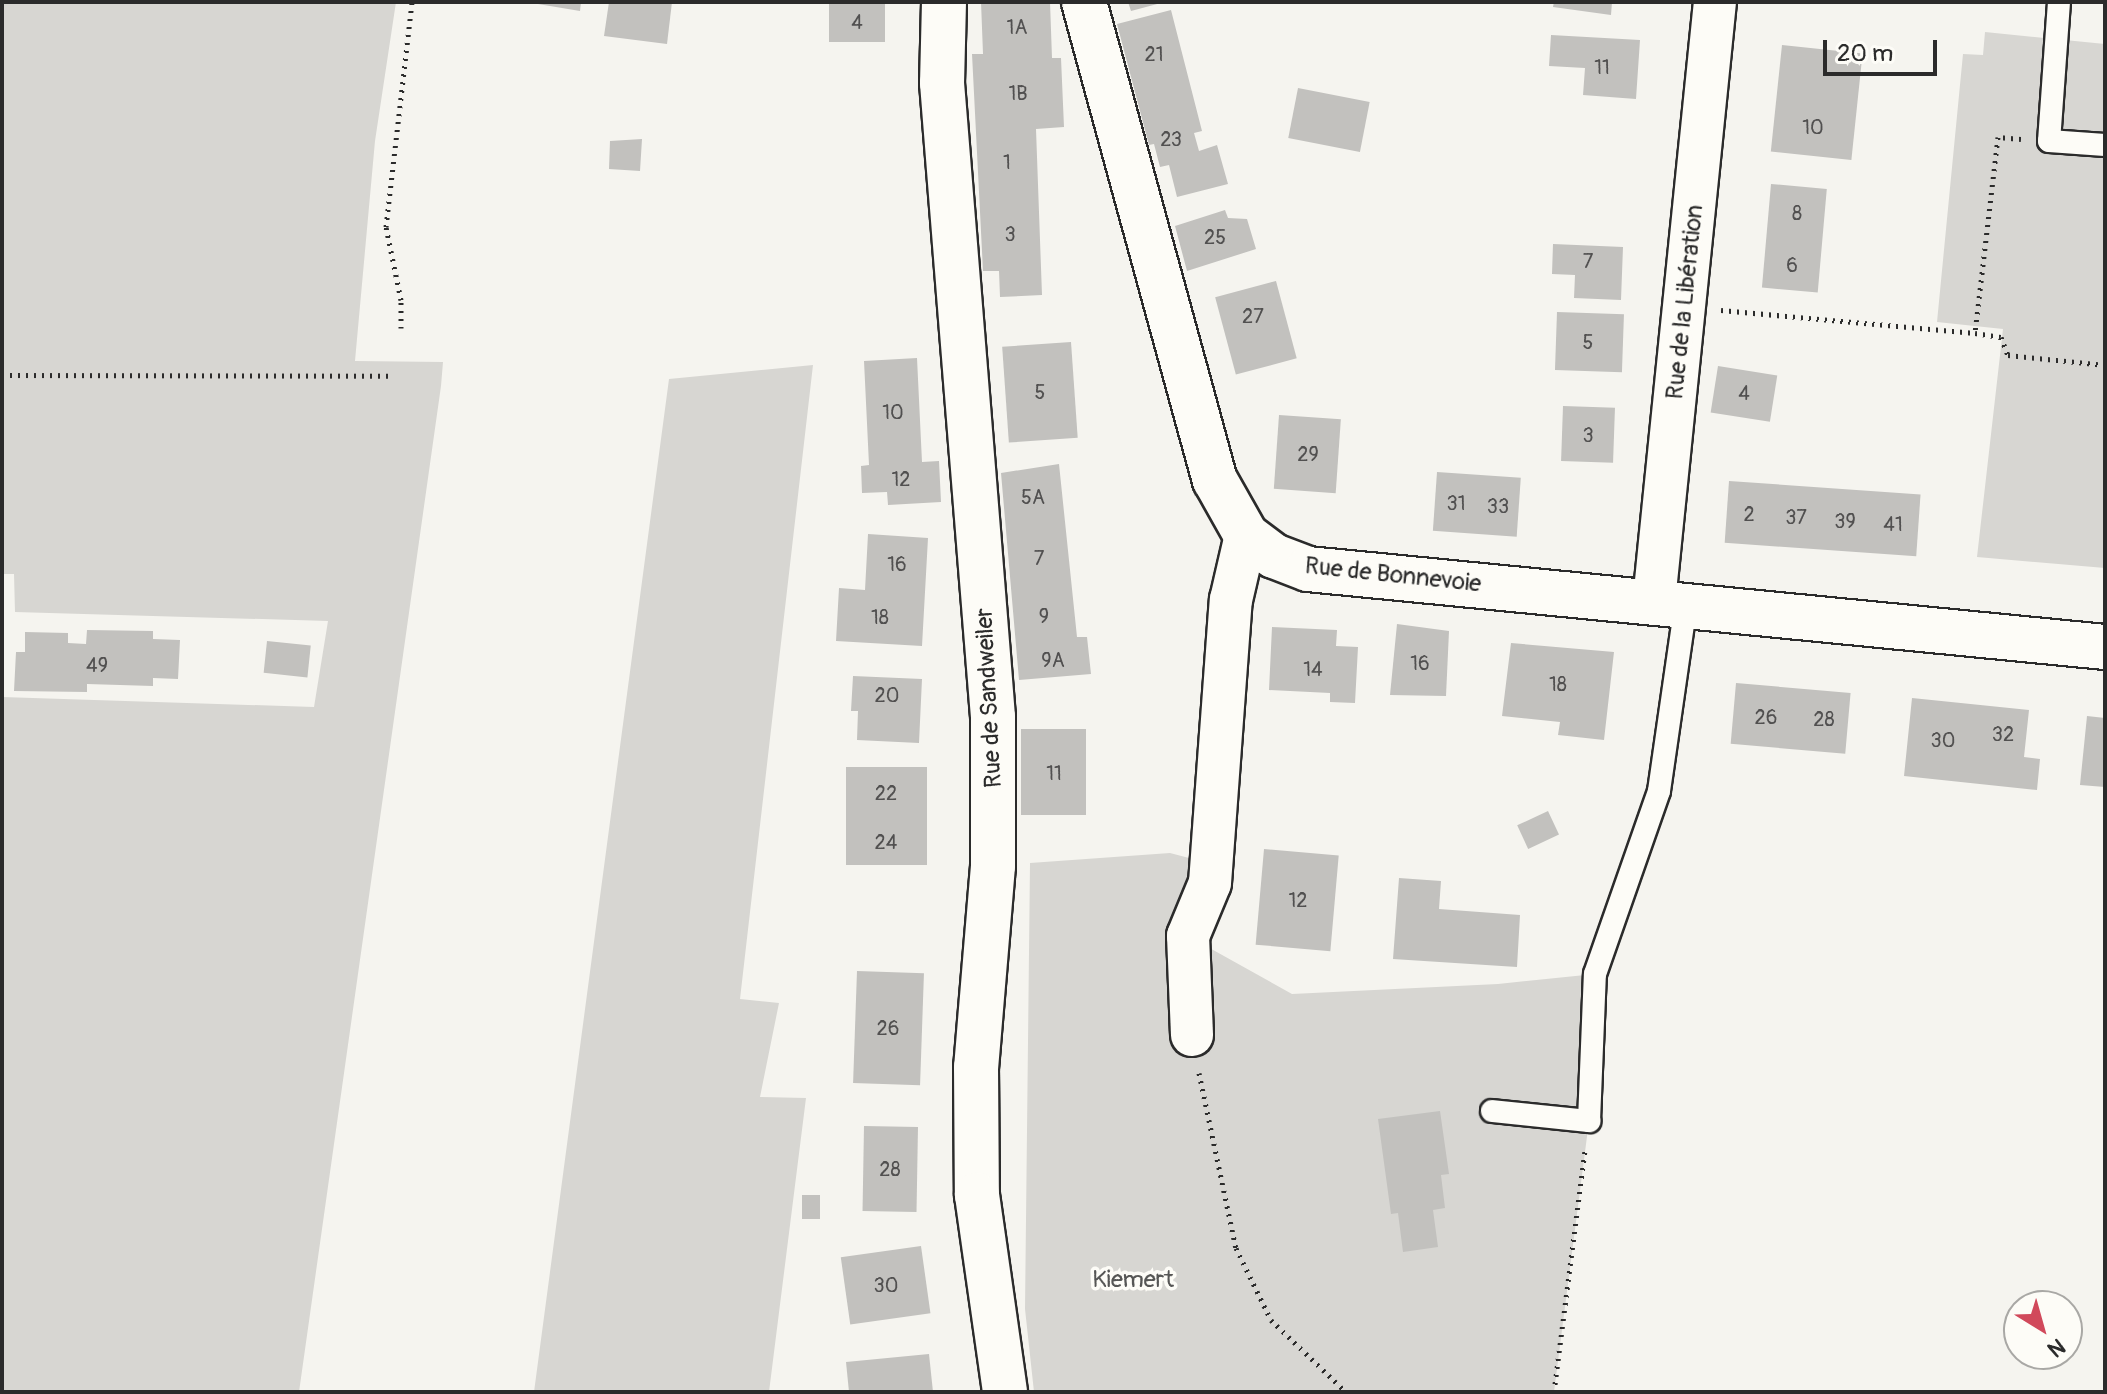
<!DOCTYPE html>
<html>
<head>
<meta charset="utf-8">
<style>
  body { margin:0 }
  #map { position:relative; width:2107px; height:1394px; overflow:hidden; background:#f5f4ef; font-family:Pangolin,sans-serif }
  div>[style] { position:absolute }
  .green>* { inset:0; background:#d7d6d2 }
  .building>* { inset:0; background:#c2c1be; transform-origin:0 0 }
  .path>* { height:5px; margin-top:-2.5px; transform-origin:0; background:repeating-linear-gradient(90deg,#2b2b2b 0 2px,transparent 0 8px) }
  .roads { filter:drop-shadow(2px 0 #2b2b2b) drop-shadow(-2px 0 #2b2b2b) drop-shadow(0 2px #2b2b2b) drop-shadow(0 -2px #2b2b2b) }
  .lane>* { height:22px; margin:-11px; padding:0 11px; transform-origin:11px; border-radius:11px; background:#fdfcf7 }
  .street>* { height:42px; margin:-21px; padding:0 21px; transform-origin:21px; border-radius:21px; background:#fdfcf7 }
  .secondary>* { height:44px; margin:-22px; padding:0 22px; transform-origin:22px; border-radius:22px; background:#fdfcf7 }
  span { translate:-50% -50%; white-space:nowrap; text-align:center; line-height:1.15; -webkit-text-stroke:7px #fdfcf7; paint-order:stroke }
  .number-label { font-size:20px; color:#515050 }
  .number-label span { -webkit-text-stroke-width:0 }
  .street-label { font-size:24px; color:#2b2b2b }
  .park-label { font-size:24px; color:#565655 }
  .frame { position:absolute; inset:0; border:4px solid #2b2b2b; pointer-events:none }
  .north { position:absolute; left:2003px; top:1290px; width:80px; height:80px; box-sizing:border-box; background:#fdfcf7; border:2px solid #a9a8a5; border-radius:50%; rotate:143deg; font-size:22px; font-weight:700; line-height:32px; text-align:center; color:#2b2b2b }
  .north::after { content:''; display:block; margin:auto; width:28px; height:36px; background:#d1495b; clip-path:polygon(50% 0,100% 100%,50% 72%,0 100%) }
  .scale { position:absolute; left:1823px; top:40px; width:114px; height:36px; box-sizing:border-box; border:4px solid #2b2b2b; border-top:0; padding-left:10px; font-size:24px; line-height:28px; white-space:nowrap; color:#2b2b2b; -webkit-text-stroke:6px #fdfcf7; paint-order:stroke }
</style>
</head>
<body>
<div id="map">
  <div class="green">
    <div style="clip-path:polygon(2px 2px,396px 2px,375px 141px,355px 361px,443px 362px,441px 386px,299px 1392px,2px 1392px,2px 697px,314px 707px,328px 621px,15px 612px,14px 574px,2px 574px)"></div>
    <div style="clip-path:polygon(1985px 32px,2105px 44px,2105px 568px,1977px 557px,2003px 329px,1937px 322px,1963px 54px,1983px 55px)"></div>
    <div style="clip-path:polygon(813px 365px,740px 999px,779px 1003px,760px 1097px,806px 1098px,769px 1392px,534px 1392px,669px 379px)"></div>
    <div style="clip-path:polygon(1170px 853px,1208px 863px,1188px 936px,1292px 994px,1498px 984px,1595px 974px,1589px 1121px,1554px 1392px,1034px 1392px,1025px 1309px,1030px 863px)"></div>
  </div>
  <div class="building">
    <div style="clip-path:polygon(526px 2px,581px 2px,580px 11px)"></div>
    <div style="clip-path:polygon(609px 2px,672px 2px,667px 44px,604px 36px)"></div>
    <div style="left:829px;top:2px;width:56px;height:40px"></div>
    <div style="clip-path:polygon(981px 2px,1050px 2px,1052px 58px,1061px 58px,1064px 127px,1036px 129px,1042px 295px,1000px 297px,999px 271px,983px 271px,972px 54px,983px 54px)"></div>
    <div style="clip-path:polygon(1128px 2px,1161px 2px,1161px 3px,1131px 11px)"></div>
    <div style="clip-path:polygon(1554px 2px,1612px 2px,1611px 15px,1553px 7px)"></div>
    <div style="clip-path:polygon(1171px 10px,1202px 131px,1194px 133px,1199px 151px,1217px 145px,1228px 184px,1177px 197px,1169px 165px,1160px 167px,1154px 144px,1149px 145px,1117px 24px)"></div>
    <div style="clip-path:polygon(1551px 35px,1640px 40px,1636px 99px,1583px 95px,1585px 68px,1549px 66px)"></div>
    <div style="left:1782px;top:45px;width:81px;height:107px;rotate:6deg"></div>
    <div style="left:1298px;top:88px;width:73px;height:51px;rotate:11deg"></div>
    <div style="clip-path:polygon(642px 139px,640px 171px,609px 169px,610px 141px)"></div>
    <div style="left:1771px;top:184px;width:56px;height:104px;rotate:5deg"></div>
    <div style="clip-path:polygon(1225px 210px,1228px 218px,1247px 219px,1256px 249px,1187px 271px,1175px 226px)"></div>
    <div style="clip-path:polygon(1553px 244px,1623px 247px,1621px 300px,1574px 298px,1575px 275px,1552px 274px)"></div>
    <div style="left:1276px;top:281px;width:80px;height:63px;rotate:75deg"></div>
    <div style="left:1557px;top:312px;width:67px;height:58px;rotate:2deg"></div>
    <div style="left:1071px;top:342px;width:96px;height:69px;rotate:86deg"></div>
    <div style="clip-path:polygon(917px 358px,922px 462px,939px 461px,941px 502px,888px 505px,887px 492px,862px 493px,861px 466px,869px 465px,864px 361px)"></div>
    <div style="left:1718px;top:366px;width:60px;height:47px;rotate:9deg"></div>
    <div style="left:1563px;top:406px;width:52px;height:55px;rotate:2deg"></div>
    <div style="left:1279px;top:415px;width:62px;height:74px;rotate:4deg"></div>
    <div style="clip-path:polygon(1059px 464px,1077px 637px,1087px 637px,1091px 674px,1019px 680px,1001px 473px)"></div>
    <div style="left:1437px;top:472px;width:84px;height:59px;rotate:4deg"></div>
    <div style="left:1729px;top:481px;width:192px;height:62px;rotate:4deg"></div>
    <div style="clip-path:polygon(868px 534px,928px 538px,922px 646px,836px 641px,839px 588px,865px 590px)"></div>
    <div style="clip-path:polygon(1397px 624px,1449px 631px,1446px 696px,1390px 695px)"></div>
    <div style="clip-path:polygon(1272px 627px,1337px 630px,1336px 646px,1358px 647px,1355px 703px,1330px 702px,1330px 693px,1269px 690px)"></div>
    <div style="clip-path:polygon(87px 630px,153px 631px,153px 639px,180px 640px,178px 679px,153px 678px,153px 686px,87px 684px,87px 692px,14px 691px,16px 652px,25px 652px,25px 632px,68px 633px,68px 643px,86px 644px)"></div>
    <div style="left:267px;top:641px;width:44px;height:32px;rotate:6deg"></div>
    <div style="clip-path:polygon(1511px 643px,1614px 652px,1604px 740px,1558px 735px,1560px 722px,1502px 716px)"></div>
    <div style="clip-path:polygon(853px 676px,922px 679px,919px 743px,857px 740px,858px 711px,851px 711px)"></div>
    <div style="left:1736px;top:683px;width:115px;height:61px;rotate:5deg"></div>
    <div style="clip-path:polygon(1912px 698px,2029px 710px,2024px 757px,2040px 759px,2037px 790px,1904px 776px)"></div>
    <div style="clip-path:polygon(2087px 716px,2105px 718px,2105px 787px,2080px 785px)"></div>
    <div style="left:1086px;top:729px;width:86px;height:65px;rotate:90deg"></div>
    <div style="left:846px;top:767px;width:81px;height:98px"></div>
    <div style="left:1548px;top:811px;width:26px;height:34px;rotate:65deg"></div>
    <div style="left:1264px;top:849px;width:75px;height:96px;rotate:5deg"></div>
    <div style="clip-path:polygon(1399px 878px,1441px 881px,1439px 909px,1520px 915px,1517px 967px,1393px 959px)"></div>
    <div style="left:857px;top:971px;width:67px;height:112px;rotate:2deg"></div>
    <div style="clip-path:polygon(1440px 1111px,1449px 1174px,1441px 1175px,1445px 1208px,1433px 1210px,1438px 1247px,1403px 1252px,1398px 1213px,1391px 1214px,1378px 1119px)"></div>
    <div style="left:864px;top:1126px;width:54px;height:85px;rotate:1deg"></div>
    <div style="left:802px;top:1195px;width:18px;height:24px"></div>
    <div style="left:921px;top:1246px;width:68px;height:81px;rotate:82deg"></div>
    <div style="clip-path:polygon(929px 1354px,933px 1392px,849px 1392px,846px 1362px)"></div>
  </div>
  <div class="path">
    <div style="left:2021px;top:139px;width:23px;rotate:-175deg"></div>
    <div style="left:1998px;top:137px;width:197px;rotate:96.7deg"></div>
    <div style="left:1975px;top:333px;width:26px;rotate:9deg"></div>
    <div style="left:2001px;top:337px;width:19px;rotate:69deg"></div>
    <div style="left:2008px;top:355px;width:98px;rotate:5.9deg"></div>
    <div style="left:1721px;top:310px;width:255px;rotate:5.2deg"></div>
    <div style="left:401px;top:328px;width:28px;rotate:-90deg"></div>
    <div style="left:401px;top:300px;width:75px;rotate:-101.6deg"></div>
    <div style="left:386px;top:227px;width:226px;rotate:-83.4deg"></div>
    <div style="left:2px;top:375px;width:388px;rotate:0.1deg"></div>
    <div style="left:1199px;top:1073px;width:179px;rotate:78.1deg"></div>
    <div style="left:1236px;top:1248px;width:80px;rotate:64.1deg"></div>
    <div style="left:1271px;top:1320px;width:104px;rotate:43.8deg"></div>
    <div style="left:1554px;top:1392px;width:244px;rotate:-82.7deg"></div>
  </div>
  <div class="roads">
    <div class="lane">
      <div style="left:2059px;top:2px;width:139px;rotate:94.1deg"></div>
      <div style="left:2049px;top:141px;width:56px;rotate:4.1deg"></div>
      <div style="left:1492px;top:1111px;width:98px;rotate:5.9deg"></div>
      <div style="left:1589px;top:1121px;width:147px;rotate:-87.7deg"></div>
      <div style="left:1595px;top:974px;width:194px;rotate:-70.7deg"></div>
      <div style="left:1659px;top:791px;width:189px;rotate:-81.8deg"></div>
    </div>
    <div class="street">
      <div style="left:1654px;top:601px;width:602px;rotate:-84.19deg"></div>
      <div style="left:1192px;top:1035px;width:99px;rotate:-92.3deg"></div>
      <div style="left:1188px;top:936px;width:57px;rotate:-67.5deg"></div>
      <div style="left:1210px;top:883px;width:284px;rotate:-85.8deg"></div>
      <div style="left:1231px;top:600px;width:67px;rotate:-77deg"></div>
    </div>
    <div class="secondary">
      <div style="left:944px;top:2px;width:81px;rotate:91.4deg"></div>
      <div style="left:942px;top:83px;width:636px;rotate:85.4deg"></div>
      <div style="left:993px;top:717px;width:149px;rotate:90deg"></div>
      <div style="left:993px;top:866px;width:202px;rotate:94.8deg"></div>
      <div style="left:976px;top:1067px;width:128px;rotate:89.6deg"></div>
      <div style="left:977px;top:1195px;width:199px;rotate:81.9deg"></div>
      <div style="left:1084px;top:2px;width:496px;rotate:74.7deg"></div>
      <div style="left:1215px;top:480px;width:63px;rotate:60.6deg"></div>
      <div style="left:1246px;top:535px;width:35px;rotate:37deg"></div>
      <div style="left:1274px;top:556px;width:36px;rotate:21deg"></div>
      <div style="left:1308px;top:569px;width:801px;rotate:5.59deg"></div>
    </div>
  </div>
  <div class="number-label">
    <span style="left:857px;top:22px">4</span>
    <span style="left:1017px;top:27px">1A</span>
    <span style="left:1154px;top:54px">21</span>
    <span style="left:1602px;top:67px">11</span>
    <span style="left:1018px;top:93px">1B</span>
    <span style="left:1813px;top:127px">10</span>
    <span style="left:1171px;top:139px">23</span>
    <span style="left:1007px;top:162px">1</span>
    <span style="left:1797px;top:213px">8</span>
    <span style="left:1010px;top:234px">3</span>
    <span style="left:1215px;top:237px">25</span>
    <span style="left:1588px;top:261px">7</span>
    <span style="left:1792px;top:265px">6</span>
    <span style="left:1253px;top:316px">27</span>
    <span style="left:1588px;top:342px">5</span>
    <span style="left:1040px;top:392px">5</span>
    <span style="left:1744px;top:393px">4</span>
    <span style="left:893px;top:412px">10</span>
    <span style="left:1588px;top:435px">3</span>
    <span style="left:1308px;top:454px">29</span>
    <span style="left:901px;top:479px">12</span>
    <span style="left:1033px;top:497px">5A</span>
    <span style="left:1456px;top:503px">31</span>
    <span style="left:1498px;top:506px">33</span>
    <span style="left:1749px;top:514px">2</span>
    <span style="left:1796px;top:517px">37</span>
    <span style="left:1845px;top:521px">39</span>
    <span style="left:1893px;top:524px">41</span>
    <span style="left:1039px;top:558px">7</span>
    <span style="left:897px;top:564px">16</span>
    <span style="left:1044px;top:616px">9</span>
    <span style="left:880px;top:617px">18</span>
    <span style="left:1053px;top:660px">9A</span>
    <span style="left:1420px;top:663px">16</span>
    <span style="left:97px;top:665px">49</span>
    <span style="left:1313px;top:669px">14</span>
    <span style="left:1558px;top:684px">18</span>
    <span style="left:887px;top:695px">20</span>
    <span style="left:1766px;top:717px">26</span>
    <span style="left:1824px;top:719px">28</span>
    <span style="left:2003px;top:734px">32</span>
    <span style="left:1943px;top:740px">30</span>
    <span style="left:1054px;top:773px">11</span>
    <span style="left:886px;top:793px">22</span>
    <span style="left:886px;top:842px">24</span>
    <span style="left:1298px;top:900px">12</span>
    <span style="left:888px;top:1028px">26</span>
    <span style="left:890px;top:1169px">28</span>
    <span style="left:886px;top:1285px">30</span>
  </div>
  <div class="street-label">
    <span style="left:1685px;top:302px;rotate:-84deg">Rue de la Libération</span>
    <span style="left:1393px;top:575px;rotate:6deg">Rue de Bonnevoie</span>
    <span style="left:989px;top:698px;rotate:-93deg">Rue de Sandweiler</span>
  </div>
  <div class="park-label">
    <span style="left:1133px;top:1280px">Kiemert</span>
  </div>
  <div class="frame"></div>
  <div class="north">N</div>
  <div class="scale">20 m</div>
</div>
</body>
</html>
